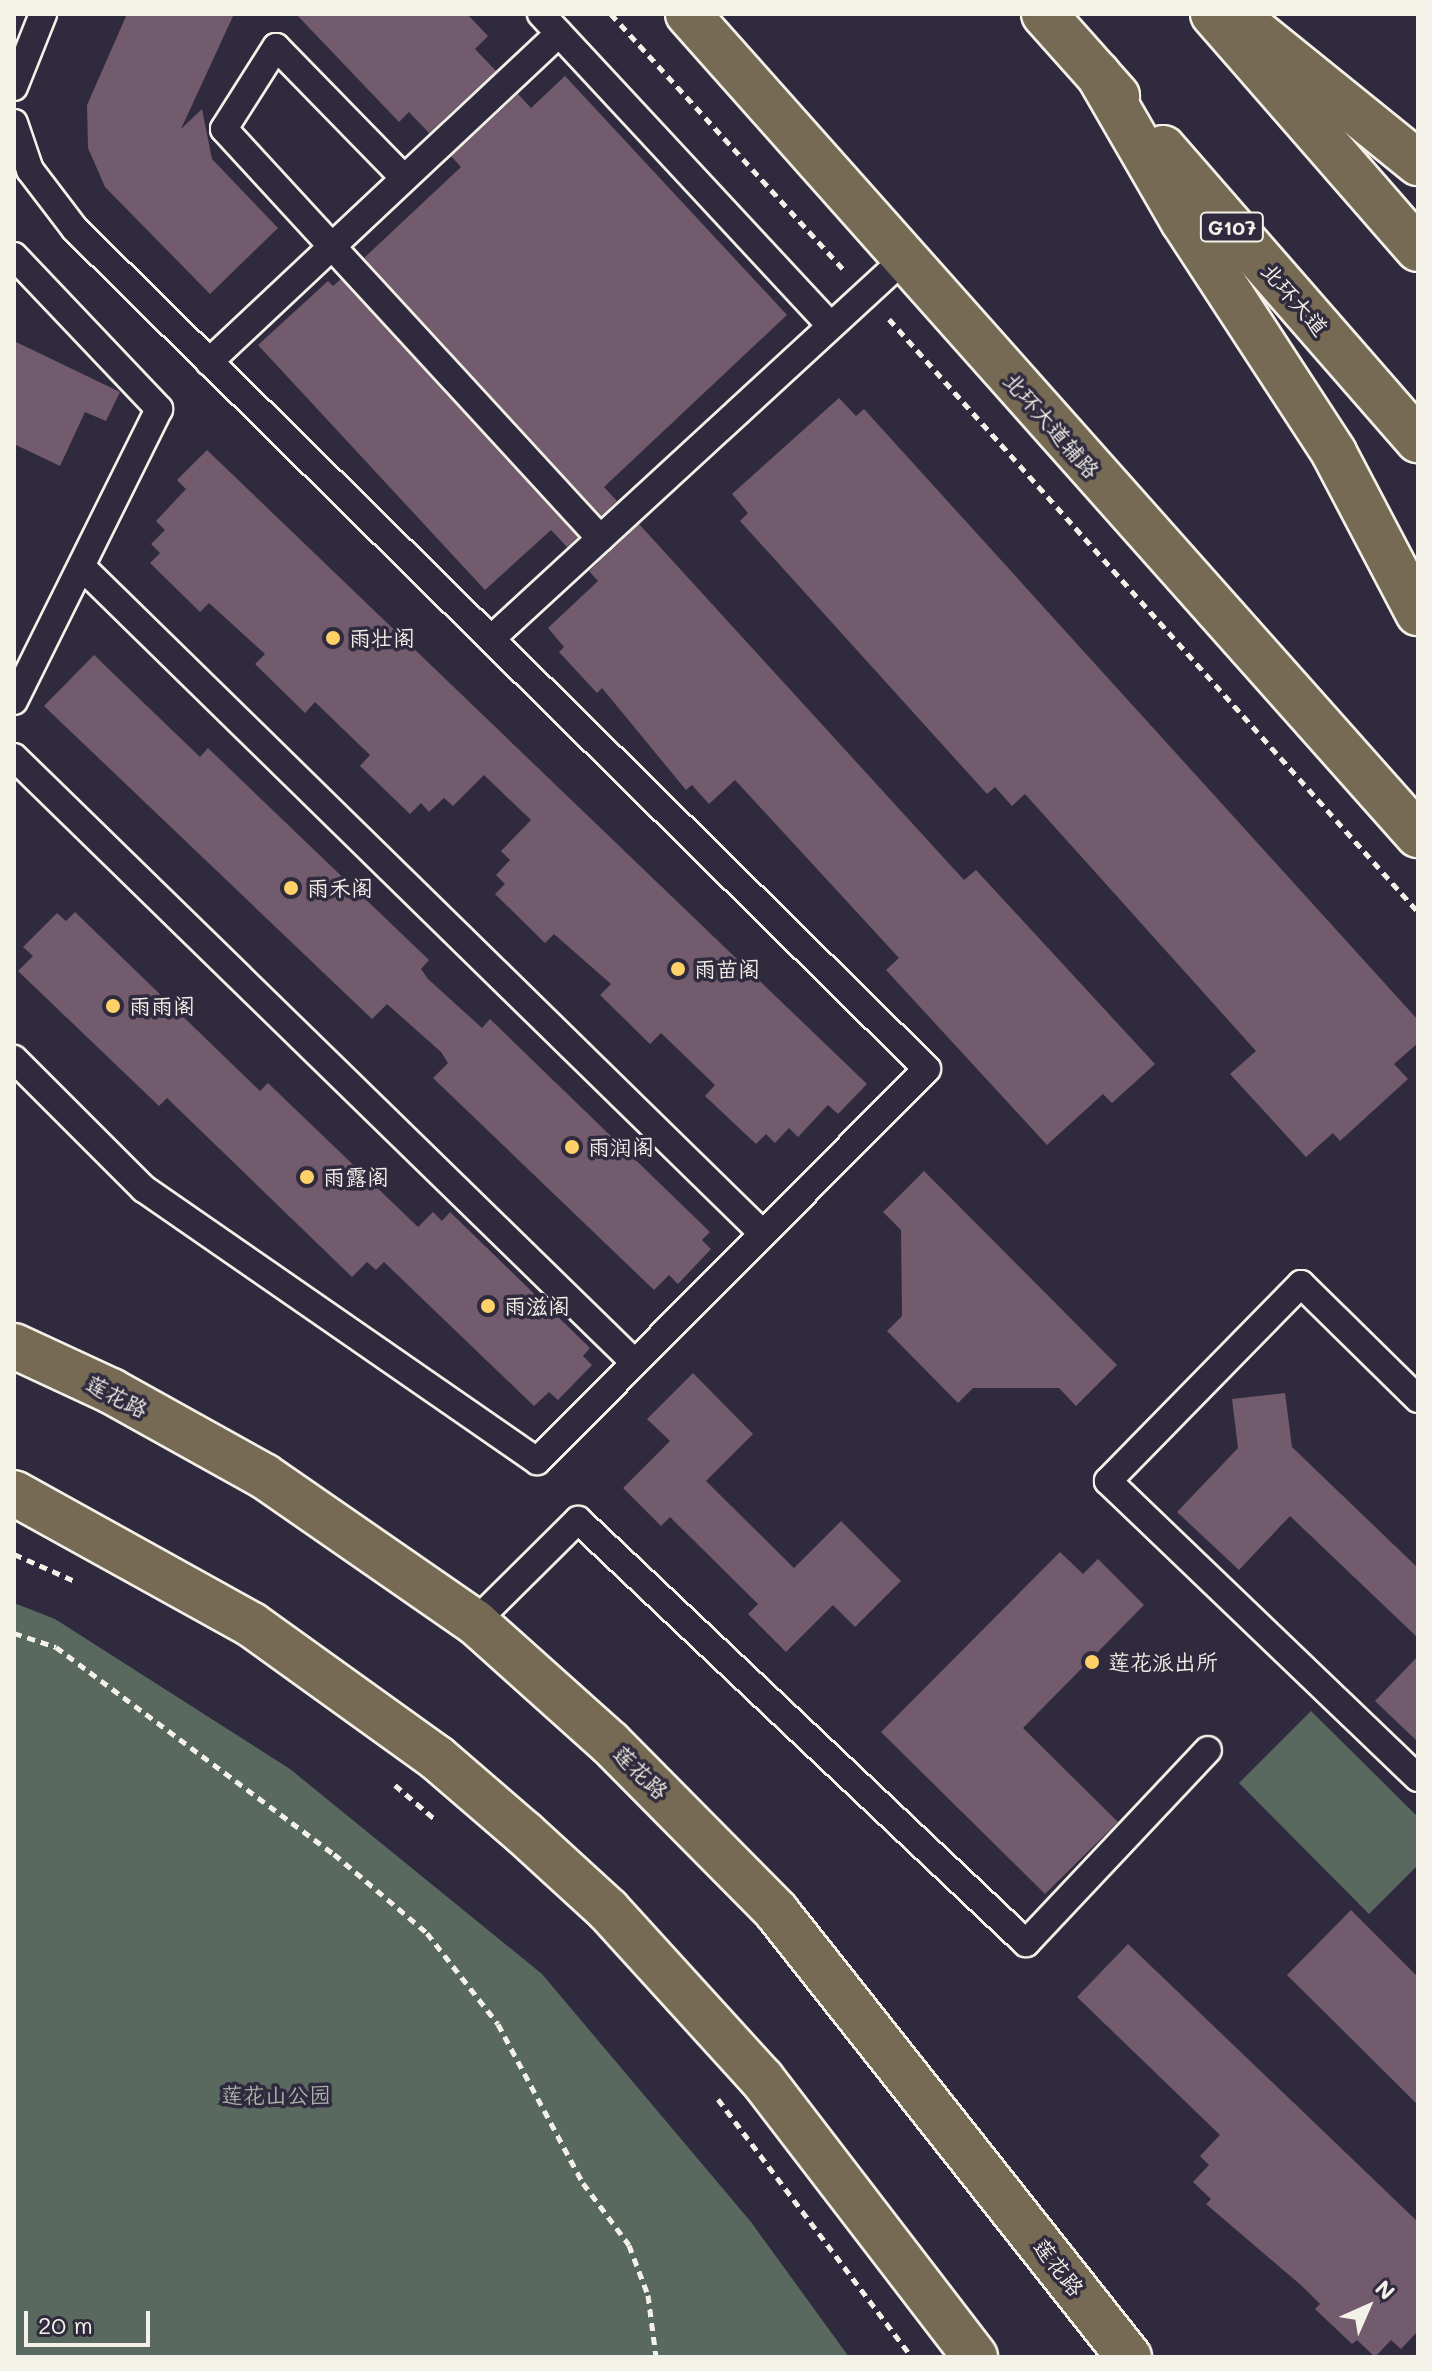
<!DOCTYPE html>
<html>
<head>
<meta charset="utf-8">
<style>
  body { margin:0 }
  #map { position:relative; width:1432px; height:2371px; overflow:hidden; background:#2f2a3d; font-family:Mali,"LXGW WenKai TC",sans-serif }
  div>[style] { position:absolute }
  .green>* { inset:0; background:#596960 }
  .building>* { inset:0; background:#725b6d }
  .path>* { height:5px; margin-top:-2.5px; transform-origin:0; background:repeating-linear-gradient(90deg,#f4f1e8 0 8px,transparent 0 14px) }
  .roads { filter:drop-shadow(2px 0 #f4f1e8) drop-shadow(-2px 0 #f4f1e8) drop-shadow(0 2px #f4f1e8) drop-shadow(0 -2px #f4f1e8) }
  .lane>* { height:26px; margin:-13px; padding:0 13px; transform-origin:13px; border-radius:13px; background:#2f2a3d }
  .primary>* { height:44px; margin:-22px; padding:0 22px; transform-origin:22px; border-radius:22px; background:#766a54 }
  .highway>* { height:44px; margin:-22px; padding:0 22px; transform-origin:22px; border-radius:22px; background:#766a54 }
  .dots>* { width:22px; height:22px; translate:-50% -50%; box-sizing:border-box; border:4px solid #2f2a3d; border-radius:50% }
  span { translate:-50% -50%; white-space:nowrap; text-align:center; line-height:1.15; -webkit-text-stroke:7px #2f2a3d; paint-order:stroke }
  .shield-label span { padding:2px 6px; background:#2f2a3d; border:2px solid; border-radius:6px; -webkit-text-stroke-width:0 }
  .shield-label { font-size:20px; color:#f4f1e8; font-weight:700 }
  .street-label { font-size:22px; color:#f4f1e8 }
  .poi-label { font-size:22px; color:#f4f1e8 }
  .left { translate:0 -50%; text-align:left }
  .park-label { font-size:22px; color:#aeb4ab }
  .frame { position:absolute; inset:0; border:16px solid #f4f1e8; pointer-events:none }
  .north { position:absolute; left:1328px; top:2267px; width:80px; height:80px; -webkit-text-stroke:6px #2f2a3d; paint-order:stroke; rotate:45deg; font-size:22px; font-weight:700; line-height:32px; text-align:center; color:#f4f1e8 }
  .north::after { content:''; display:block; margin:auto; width:28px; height:36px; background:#f4f1e8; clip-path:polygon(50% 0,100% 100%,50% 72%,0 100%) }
  .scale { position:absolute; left:24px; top:2311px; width:126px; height:36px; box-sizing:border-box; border:4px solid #f4f1e8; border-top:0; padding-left:10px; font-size:24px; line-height:28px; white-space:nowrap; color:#f4f1e8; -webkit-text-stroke:6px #2f2a3d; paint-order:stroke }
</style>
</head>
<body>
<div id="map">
  <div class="green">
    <div style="clip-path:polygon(14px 1603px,55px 1619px,290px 1769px,542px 1974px,751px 2222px,849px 2357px,14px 2357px)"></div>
    <div style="clip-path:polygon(1311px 1711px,1418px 1817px,1418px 1865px,1369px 1914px,1239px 1783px)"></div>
  </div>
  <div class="building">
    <div style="clip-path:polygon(127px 14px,234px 14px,181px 129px,202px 109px,212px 159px,278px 228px,210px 294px,105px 187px,88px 148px,87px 105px)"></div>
    <div style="clip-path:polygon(296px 14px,467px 14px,488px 36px,475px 49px,496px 71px,429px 133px,409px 112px,399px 122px)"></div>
    <div style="clip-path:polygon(565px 76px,787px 315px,604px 487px,617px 501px,601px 516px,364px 258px,461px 167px,451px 156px,518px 94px,531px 108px)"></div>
    <div style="clip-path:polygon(341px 279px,578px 537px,567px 547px,551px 530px,485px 590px,258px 345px,328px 281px,333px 286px)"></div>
    <div style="clip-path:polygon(14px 341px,120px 392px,106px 421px,85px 412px,60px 466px,14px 444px)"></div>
    <div style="clip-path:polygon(839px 398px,856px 416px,864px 409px,1418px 1020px,1418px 1043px,1394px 1064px,1408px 1079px,1340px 1141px,1333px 1133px,1306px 1157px,1230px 1074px,1256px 1051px,1025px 794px,1012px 806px,995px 787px,987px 794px,740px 521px,748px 513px,732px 494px)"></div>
    <div style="clip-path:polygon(207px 450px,867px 1084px,838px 1114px,828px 1105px,798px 1137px,789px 1128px,775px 1143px,766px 1134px,756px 1144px,705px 1096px,715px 1085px,661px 1033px,650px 1044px,600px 995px,611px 984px,554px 934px,545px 943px,495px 894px,505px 884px,496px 875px,510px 860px,501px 851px,531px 820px,484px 775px,453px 806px,444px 798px,429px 812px,421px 803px,410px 814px,360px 766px,370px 755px,315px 702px,305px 713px,255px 664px,265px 654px,209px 603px,200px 612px,150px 563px,160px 553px,151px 544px,165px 530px,156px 521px,186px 489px,177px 480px)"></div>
    <div style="clip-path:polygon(639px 524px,964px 880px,976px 870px,1155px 1064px,1112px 1103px,1103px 1094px,1047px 1145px,886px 970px,899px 958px,735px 780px,709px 804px,692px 785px,686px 790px,602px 688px,597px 693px,559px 652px,564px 647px,548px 628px,598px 581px,589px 571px)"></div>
    <div style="clip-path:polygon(94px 655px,200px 757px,208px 748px,429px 960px,421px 969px,428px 979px,482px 1028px,490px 1019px,710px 1232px,702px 1240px,711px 1249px,678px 1284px,669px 1275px,654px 1290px,433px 1078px,448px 1063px,441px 1052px,387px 1004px,372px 1019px,44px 706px)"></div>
    <div style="clip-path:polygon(75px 912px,260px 1091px,268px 1083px,418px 1227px,433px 1212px,442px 1221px,450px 1212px,590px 1348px,583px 1356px,592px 1365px,558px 1400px,549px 1392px,534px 1406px,384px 1262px,376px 1270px,367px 1262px,352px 1277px,167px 1098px,159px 1106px,18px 971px,33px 956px,23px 947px,57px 913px,66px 921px)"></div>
    <div style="clip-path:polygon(924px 1171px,1117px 1365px,1076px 1406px,1059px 1388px,973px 1388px,958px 1403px,887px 1331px,902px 1316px,901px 1230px,883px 1212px)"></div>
    <div style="clip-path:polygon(693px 1373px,753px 1434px,706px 1481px,794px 1568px,841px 1521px,901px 1581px,855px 1627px,833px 1605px,786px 1652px,748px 1614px,758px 1604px,670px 1517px,661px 1526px,623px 1488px,670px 1441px,647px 1419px)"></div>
    <div style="clip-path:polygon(1285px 1393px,1292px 1447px,1418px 1568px,1418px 1638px,1290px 1516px,1239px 1570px,1177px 1512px,1238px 1448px,1232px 1399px)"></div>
    <div style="clip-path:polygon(1060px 1552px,1083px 1574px,1098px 1559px,1144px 1605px,1023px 1728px,1118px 1822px,1045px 1894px,881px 1732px)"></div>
    <div style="clip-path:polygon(1418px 1656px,1418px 1742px,1375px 1701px)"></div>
    <div style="clip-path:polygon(1351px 1910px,1418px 1977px,1418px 2105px,1287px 1975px)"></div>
    <div style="clip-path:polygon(1128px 1944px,1418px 2222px,1418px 2331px,1401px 2349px,1391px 2340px,1375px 2357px,1357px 2340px,1352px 2344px,1315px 2309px,1320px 2304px,1302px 2286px,1206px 2204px,1211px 2199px,1193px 2182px,1209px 2165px,1200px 2156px,1220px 2135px,1077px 1997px)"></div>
  </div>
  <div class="path">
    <div style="left:611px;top:14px;width:346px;rotate:47.7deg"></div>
    <div style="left:889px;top:319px;width:795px;rotate:48.26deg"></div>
    <div style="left:14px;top:1554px;width:69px;rotate:24deg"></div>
    <div style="left:14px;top:1633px;width:44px;rotate:18.4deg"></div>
    <div style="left:56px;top:1647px;width:347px;rotate:36.7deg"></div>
    <div style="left:334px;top:1854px;width:122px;rotate:40.3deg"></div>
    <div style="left:427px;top:1933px;width:115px;rotate:52deg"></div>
    <div style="left:498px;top:2024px;width:180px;rotate:61.9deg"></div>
    <div style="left:583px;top:2183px;width:77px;rotate:53.4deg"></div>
    <div style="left:629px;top:2245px;width:53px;rotate:69.2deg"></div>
    <div style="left:648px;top:2295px;width:63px;rotate:82.6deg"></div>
    <div style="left:395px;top:1785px;width:54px;rotate:40.5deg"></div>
    <div style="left:718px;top:2099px;width:323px;rotate:53.1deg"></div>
  </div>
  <div class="roads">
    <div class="lane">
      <div style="left:541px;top:14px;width:425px;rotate:47.1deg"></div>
      <div style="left:14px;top:87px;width:79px;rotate:-68.3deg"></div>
      <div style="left:14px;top:123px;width:50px;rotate:71.2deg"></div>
      <div style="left:30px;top:170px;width:74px;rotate:52.7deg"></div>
      <div style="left:75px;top:229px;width:1196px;rotate:44.59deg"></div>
      <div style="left:927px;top:1069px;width:553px;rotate:134.85deg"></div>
      <div style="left:537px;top:1461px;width:478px;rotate:-145.3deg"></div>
      <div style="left:144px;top:1189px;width:184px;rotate:-135deg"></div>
      <div style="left:404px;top:178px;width:183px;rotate:-134.3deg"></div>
      <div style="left:276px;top:47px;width:97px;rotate:122.4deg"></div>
      <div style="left:224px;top:129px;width:556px;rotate:47.41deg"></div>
      <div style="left:14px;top:256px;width:211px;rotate:46.5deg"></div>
      <div style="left:159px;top:409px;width:326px;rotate:116.4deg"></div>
      <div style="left:209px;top:362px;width:480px;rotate:-43.2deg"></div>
      <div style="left:82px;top:567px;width:952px;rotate:44.4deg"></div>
      <div style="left:491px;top:639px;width:561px;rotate:-42.62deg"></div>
      <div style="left:14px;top:757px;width:863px;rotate:44.3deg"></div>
      <div style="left:1418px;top:1399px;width:164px;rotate:-135.5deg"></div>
      <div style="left:1301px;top:1284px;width:276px;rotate:134.4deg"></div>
      <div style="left:1108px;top:1481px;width:429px;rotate:43.8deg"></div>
      <div style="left:475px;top:1622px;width:145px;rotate:-44.7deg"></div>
      <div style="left:578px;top:1520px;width:616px;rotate:43.36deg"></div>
      <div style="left:1026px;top:1943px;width:265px;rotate:-46.7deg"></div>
    </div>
    <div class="primary">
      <div style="left:688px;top:14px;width:1099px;rotate:48.36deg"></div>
      <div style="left:14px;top:1346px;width:107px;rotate:24.9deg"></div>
      <div style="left:111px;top:1391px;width:175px;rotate:29.1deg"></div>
      <div style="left:264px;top:1476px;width:257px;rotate:34.7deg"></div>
      <div style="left:475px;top:1622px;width:181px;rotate:41.9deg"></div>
      <div style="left:610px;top:1743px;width:236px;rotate:45.3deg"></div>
      <div style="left:776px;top:1911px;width:569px;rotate:51.64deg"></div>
      <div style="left:14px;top:1493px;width:272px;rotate:29deg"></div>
      <div style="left:252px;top:1625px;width:228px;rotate:35.7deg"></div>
      <div style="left:437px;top:1758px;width:115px;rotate:40.8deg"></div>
      <div style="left:524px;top:1833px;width:114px;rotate:42.5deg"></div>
      <div style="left:608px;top:1910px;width:229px;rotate:47.7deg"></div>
      <div style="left:762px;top:2079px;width:350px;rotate:52.5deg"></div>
    </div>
    <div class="highway">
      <div style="left:1044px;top:14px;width:110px;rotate:48.3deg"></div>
      <div style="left:1213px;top:14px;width:312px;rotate:48.9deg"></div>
      <div style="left:1255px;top:31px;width:210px;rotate:39deg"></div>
      <div style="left:1098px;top:74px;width:170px;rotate:60deg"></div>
      <div style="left:1183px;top:221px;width:277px;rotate:56.9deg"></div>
      <div style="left:1334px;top:453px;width:181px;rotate:62.3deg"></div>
      <div style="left:1163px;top:148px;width:388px;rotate:48.9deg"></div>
    </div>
  </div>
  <div class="dots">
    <div style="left:333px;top:638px;background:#ffd166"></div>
    <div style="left:291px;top:888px;background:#ffd166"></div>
    <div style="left:678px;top:969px;background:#ffd166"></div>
    <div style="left:113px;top:1006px;background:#ffd166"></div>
    <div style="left:572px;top:1147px;background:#ffd166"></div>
    <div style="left:307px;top:1177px;background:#ffd166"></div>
    <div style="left:488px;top:1306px;background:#ffd166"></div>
    <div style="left:1092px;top:1662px;background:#ffd166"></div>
  </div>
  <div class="shield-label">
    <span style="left:1232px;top:227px">G107</span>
  </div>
  <div class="street-label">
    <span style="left:1295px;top:299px;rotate:49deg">北环大道</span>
    <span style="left:1052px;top:425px;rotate:49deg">北环大道辅路</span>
    <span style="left:117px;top:1396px;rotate:27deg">莲花路</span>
    <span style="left:641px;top:1772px;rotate:44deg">莲花路</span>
    <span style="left:1059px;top:2267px;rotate:52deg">莲花路</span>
  </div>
  <div class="poi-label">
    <span class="left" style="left:349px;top:638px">雨壮阁</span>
    <span class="left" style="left:307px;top:888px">雨禾阁</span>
    <span class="left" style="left:694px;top:969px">雨苗阁</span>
    <span class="left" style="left:129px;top:1006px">雨雨阁</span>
    <span class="left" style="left:588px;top:1147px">雨润阁</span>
    <span class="left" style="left:323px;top:1177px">雨露阁</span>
    <span class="left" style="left:504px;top:1306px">雨滋阁</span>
    <span class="left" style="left:1108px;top:1662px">莲花派出所</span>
  </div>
  <div class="park-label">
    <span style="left:276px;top:2095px">莲花山公园</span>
  </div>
  <div class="frame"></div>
  <div class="north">N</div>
  <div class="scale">20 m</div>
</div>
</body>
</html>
